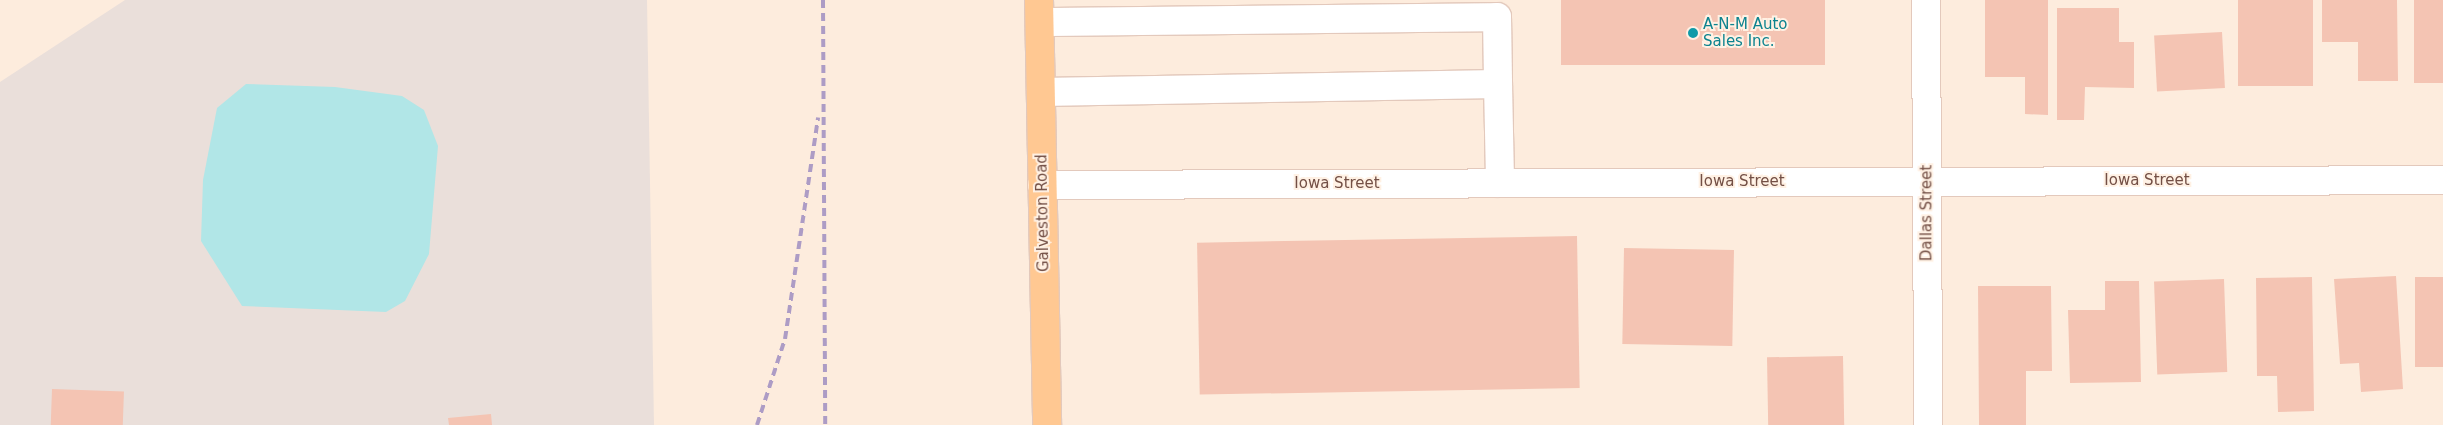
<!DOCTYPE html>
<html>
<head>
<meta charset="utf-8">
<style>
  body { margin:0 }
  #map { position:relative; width:2443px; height:425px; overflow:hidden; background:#fdecdd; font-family:"DejaVu Sans",sans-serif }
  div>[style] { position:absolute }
  .industrial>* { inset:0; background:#eadfda }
  .water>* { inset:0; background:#b1e6e7 }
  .building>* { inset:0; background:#f4c4b3; transform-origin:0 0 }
  .roads { filter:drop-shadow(1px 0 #e3c9bc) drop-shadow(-1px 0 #e3c9bc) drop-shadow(0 1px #e3c9bc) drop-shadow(0 -1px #e3c9bc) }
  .minor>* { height:28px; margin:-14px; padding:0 14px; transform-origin:14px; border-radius:14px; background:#fff }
  .major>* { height:28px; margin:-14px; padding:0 14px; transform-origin:14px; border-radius:14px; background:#ffc892 }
  .rail>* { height:4px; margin-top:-2px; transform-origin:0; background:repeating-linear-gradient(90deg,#ad9cc5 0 8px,transparent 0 13px) }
  .dots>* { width:14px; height:14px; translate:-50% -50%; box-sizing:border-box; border:2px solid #fff1e4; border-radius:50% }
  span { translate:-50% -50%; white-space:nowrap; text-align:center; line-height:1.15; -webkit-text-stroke:4px #fff1e4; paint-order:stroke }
  .culture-label { font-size:15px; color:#0d838f }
  .left { translate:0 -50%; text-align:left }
  .street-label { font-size:15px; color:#734f45 }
</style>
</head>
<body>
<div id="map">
  <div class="industrial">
    <div style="clip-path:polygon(125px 0,647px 0,654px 425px,0 425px,0 82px)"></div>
  </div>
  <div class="water">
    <div style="clip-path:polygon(246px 84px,335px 87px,402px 96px,424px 110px,438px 146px,429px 254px,405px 301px,386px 312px,242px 306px,201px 241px,203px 180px,217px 108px)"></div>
  </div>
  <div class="building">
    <div style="left:1561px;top:0;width:264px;height:65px"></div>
    <div style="clip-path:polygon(1985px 0,2048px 0,2048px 115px,2025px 114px,2025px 77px,1985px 77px)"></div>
    <div style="left:2238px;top:0;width:75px;height:86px"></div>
    <div style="clip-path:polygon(2322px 0,2397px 0,2398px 81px,2358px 81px,2358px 42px,2322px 42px)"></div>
    <div style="left:2414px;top:0;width:29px;height:83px"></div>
    <div style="clip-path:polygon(2057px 8px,2119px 8px,2119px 42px,2134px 42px,2134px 88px,2085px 87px,2084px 120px,2057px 120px)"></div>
    <div style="left:2222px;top:32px;width:56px;height:68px;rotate:87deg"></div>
    <div style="left:1577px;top:236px;width:152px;height:380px;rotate:89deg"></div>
    <div style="left:1624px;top:248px;width:110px;height:96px;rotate:1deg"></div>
    <div style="clip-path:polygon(2396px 276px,2403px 389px,2361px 392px,2359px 363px,2340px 364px,2334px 279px)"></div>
    <div style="clip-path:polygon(2312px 277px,2314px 411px,2278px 412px,2277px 376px,2257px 376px,2256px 278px)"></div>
    <div style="left:2443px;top:277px;width:90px;height:28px;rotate:90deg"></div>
    <div style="left:2224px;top:279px;width:93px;height:70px;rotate:88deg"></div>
    <div style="clip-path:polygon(2105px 281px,2139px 281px,2141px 382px,2070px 383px,2068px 310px,2105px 310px)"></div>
    <div style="clip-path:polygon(1978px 286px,2051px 286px,2052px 371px,2026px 371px,2026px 425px,1979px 425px)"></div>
    <div style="left:1843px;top:356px;width:69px;height:76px;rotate:89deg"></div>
    <div style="left:52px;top:389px;width:72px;height:36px;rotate:2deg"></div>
    <div style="clip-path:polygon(491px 414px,492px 425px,449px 425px,448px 418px)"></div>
  </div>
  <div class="roads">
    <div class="minor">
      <div style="left:1926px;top:0;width:425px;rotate:89.7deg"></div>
      <div style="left:1040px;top:22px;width:457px;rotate:-0.6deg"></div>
      <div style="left:1497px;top:17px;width:67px;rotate:89.1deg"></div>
      <div style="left:1041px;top:92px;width:457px;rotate:-1deg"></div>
      <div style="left:1498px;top:84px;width:99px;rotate:88.8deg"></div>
      <div style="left:1042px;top:185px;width:1401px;rotate:-0.2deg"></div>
    </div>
    <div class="major">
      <div style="left:1039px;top:0;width:425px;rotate:88.9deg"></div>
    </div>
  </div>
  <div class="rail">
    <div style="left:823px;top:0;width:425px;rotate:89.7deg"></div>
    <div style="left:757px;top:425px;width:90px;rotate:-72deg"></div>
    <div style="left:785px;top:339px;width:224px;rotate:-81.5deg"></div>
  </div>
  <div class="dots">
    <div style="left:1693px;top:33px;background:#0f9aa8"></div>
  </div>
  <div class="culture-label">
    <span class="left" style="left:1703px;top:33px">A-N-M Auto<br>Sales Inc.</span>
  </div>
  <div class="street-label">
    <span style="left:2147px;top:181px">Iowa Street</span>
    <span style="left:1742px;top:182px">Iowa Street</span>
    <span style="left:1337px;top:184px">Iowa Street</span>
    <span style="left:1043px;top:213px;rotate:-91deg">Galveston Road</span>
    <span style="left:1927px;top:213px;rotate:-90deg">Dallas Street</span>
  </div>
</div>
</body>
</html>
